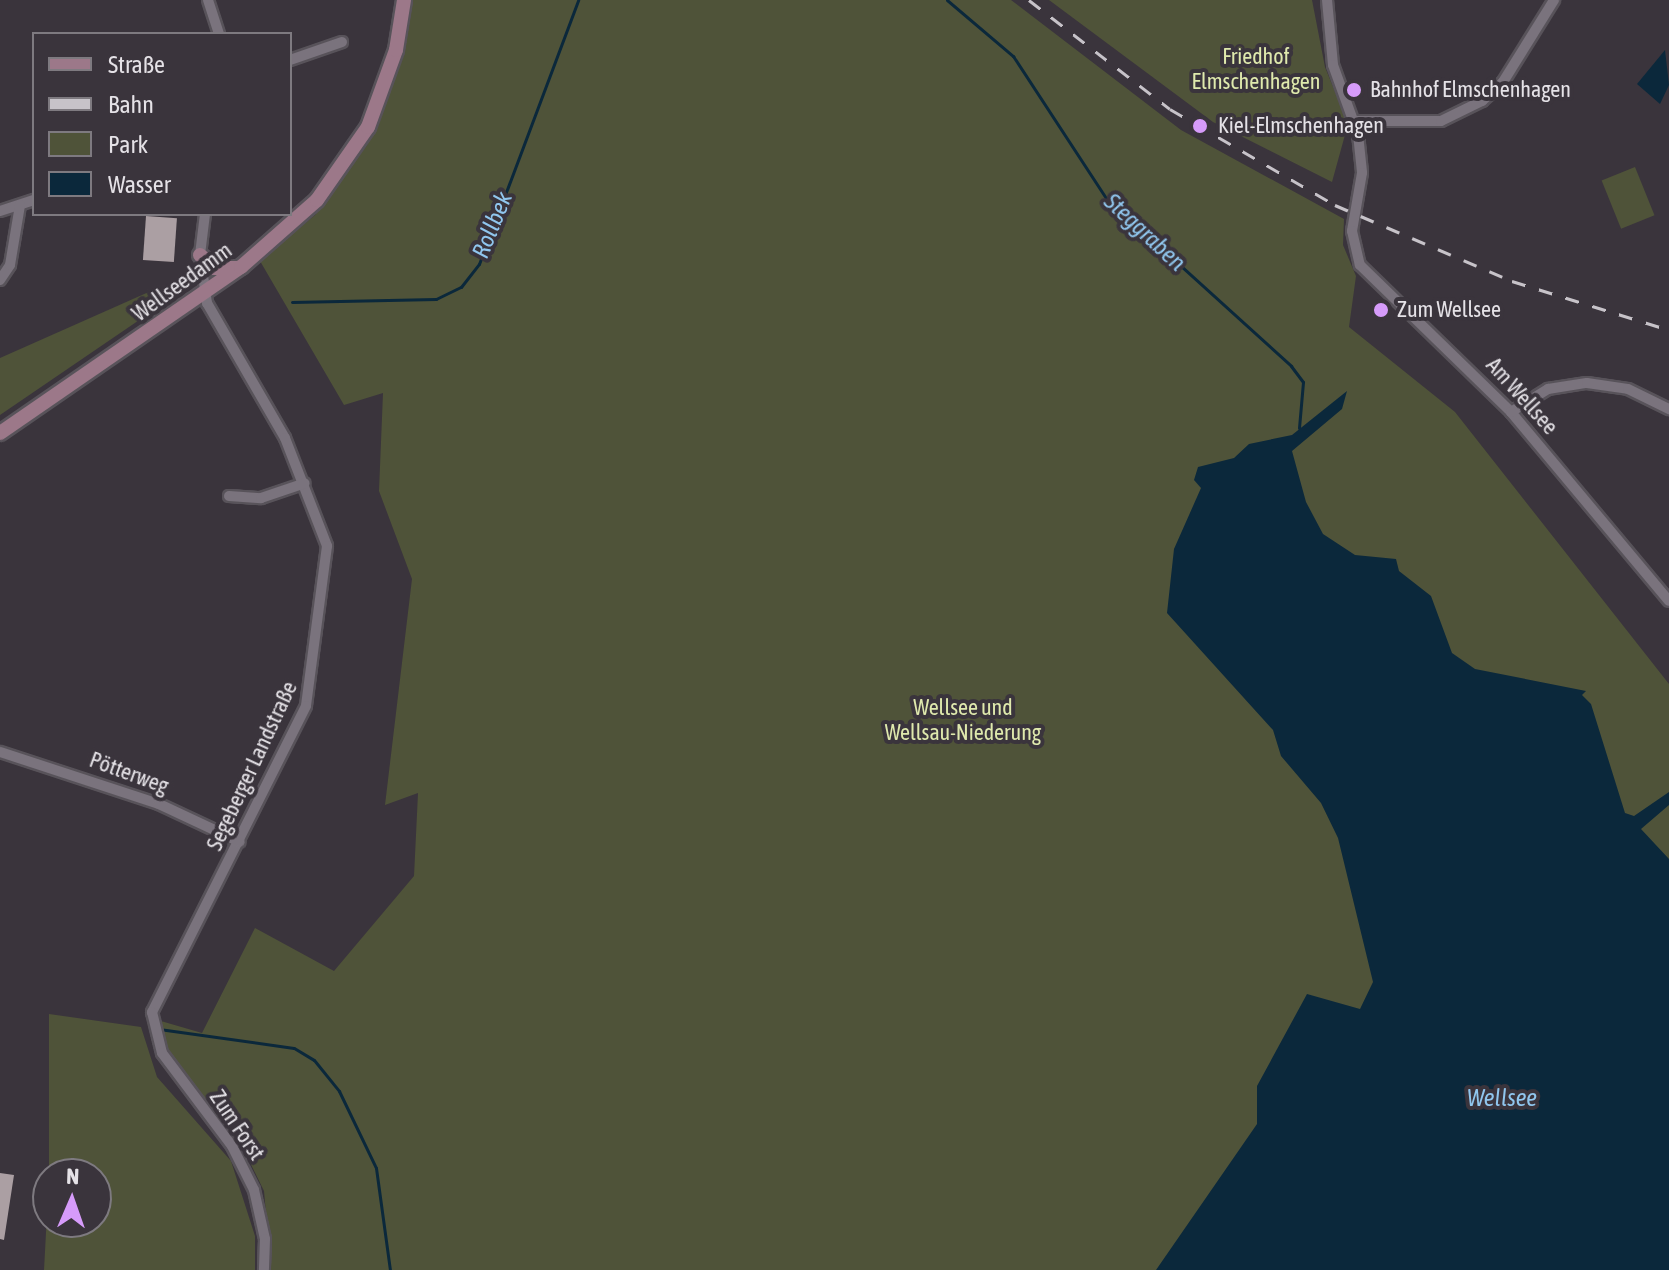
<!DOCTYPE html>
<html>
<head>
<meta charset="utf-8">
<style>
  body { margin:0 }
  #map { position:relative; width:1669px; height:1270px; overflow:hidden; background:#3a343c; font-family:"Asap Condensed",sans-serif }
  div>[style] { position:absolute }
  .green>* { inset:0; background:#4f5339; transform-origin:0 0 }
  .water>* { inset:0; background:#0b283b }
  .stream>* { height:3px; margin:-1.5px; padding:0 1.5px; transform-origin:1.5px; border-radius:1.5px; background:#0b283b }
  .building>* { inset:0; background:#ab9fa3; transform-origin:0 0 }
  .roads { filter:drop-shadow(2px 0 #58535a) drop-shadow(-2px 0 #58535a) drop-shadow(0 2px #58535a) drop-shadow(0 -2px #58535a) }
  .minor>* { height:10px; margin:-5px; padding:0 5px; transform-origin:5px; border-radius:5px; background:#7a737d }
  .secondary>* { height:14px; margin:-7px; padding:0 7px; transform-origin:7px; border-radius:7px; background:#9c7889 }
  .rail>* { height:3px; margin-top:-1.5px; transform-origin:0; background:repeating-linear-gradient(90deg,#c7c3c9 0 14px,transparent 0 28px) }
  .dots>* { width:22px; height:22px; translate:-50% -50%; box-sizing:border-box; border:4px solid #3a343c; border-radius:50% }
  span { translate:-50% -50%; white-space:nowrap; text-align:center; line-height:1.15; -webkit-text-stroke:8px #3a343c; paint-order:stroke }
  .park-label { font-size:22px; color:#dfe9ad }
  .poi-label { font-size:22px; color:#e5e2e7 }
  .left { translate:0 -50%; text-align:left }
  .street-label { font-size:22px; color:#e5e2e7 }
  .water-label { font-size:24px; color:#90c6ee; font-style:italic }
  .legend { position:absolute; left:32px; top:32px; width:260px; height:184px; box-sizing:border-box; background:#3a343c; border:2px solid #7e7a80; margin:0; padding:10px 14px; list-style:none; font-size:24px; color:#e5e2e7 }
  .legend li { display:flex; align-items:center; gap:16px; height:40px }
  .legend b { width:40px; border:2px solid #7e7a80 }
  .north { position:absolute; left:32px; top:1158px; width:80px; height:80px; box-sizing:border-box; background:#3a343c; border:2px solid #7e7a80; border-radius:50%; rotate:2deg; font-size:22px; font-weight:700; line-height:32px; text-align:center; color:#e5e2e7 }
  .north::after { content:''; display:block; margin:auto; width:28px; height:36px; background:#d69bfa; clip-path:polygon(50% 0,100% 100%,50% 72%,0 100%) }
</style>
</head>
<body>
<div id="map">
  <div class="green">
    <div style="clip-path:polygon(409px 0,1011px 0,1181px 130px,1344px 219px,1343px 245px,1356px 276px,1349px 327px,1455px 412px,1669px 684px,1669px 1270px,271px 1270px,264px 1191px,240px 1142px,170px 1072px,154px 1019px,202px 1033px,255px 928px,334px 971px,414px 876px,418px 793px,385px 805px,412px 579px,379px 491px,383px 393px,344px 405px,260px 261px,315px 215px,367px 145px,404px 55px)"></div>
    <div style="clip-path:polygon(1049px 0,1312px 0,1325px 67px,1348px 124px,1332px 182px,1213px 122px)"></div>
    <div style="left:1635px;top:167px;width:52px;height:36px;rotate:68deg"></div>
    <div style="clip-path:polygon(160px 287px,151px 312px,0 415px,0 358px)"></div>
    <div style="clip-path:polygon(49px 1014px,141px 1027px,157px 1077px,231px 1161px,255px 1236px,255px 1270px,44px 1270px,48px 1195px,48px 1222px,96px 1222px,96px 1174px,49px 1174px)"></div>
  </div>
  <div class="water">
    <div style="clip-path:polygon(1665px 50px,1669px 85px,1660px 104px,1637px 84px)"></div>
    <div style="clip-path:polygon(1347px 391px,1342px 409px,1292px 451px,1306px 502px,1323px 534px,1355px 555px,1396px 559px,1399px 571px,1431px 596px,1452px 653px,1475px 669px,1586px 691px,1582px 695px,1591px 704px,1625px 813px,1634px 816px,1669px 792px,1669px 805px,1641px 829px,1669px 859px,1669px 1270px,1156px 1270px,1257px 1124px,1257px 1086px,1307px 994px,1360px 1009px,1373px 982px,1338px 838px,1321px 803px,1281px 756px,1273px 730px,1167px 613px,1174px 549px,1201px 488px,1194px 480px,1198px 467px,1234px 458px,1249px 444px,1292px 435px)"></div>
  </div>
  <div class="stream">
    <div style="left:947px;top:0;width:87px;rotate:40.3deg"></div>
    <div style="left:1013px;top:56px;width:170px;rotate:56.8deg"></div>
    <div style="left:1106px;top:198px;width:250px;rotate:42.2deg"></div>
    <div style="left:1291px;top:366px;width:20px;rotate:53deg"></div>
    <div style="left:1303px;top:382px;width:46px;rotate:95deg"></div>
    <div style="left:292px;top:302px;width:144px;rotate:-1.2deg"></div>
    <div style="left:436px;top:299px;width:28px;rotate:-26deg"></div>
    <div style="left:461px;top:287px;width:29px;rotate:-52deg"></div>
    <div style="left:479px;top:264px;width:282px;rotate:-69.4deg"></div>
    <div style="left:159px;top:1029px;width:136px;rotate:8deg"></div>
    <div style="left:294px;top:1048px;width:23px;rotate:31deg"></div>
    <div style="left:314px;top:1060px;width:40px;rotate:51deg"></div>
    <div style="left:339px;top:1091px;width:85px;rotate:64.3deg"></div>
    <div style="left:376px;top:1168px;width:103px;rotate:82.2deg"></div>
  </div>
  <div class="building">
    <div style="left:146px;top:216px;width:31px;height:44px;rotate:4deg"></div>
    <div style="clip-path:polygon(0 1173px,14px 1175px,4px 1240px,0 1239px)"></div>
  </div>
  <div class="roads">
    <div class="minor">
      <div style="left:208px;top:0;width:36px;rotate:72deg"></div>
      <div style="left:1327px;top:0;width:65px;rotate:84.7deg"></div>
      <div style="left:1333px;top:65px;width:73px;rotate:70.1deg"></div>
      <div style="left:1358px;top:134px;width:39px;rotate:84deg"></div>
      <div style="left:1362px;top:173px;width:59px;rotate:99.8deg"></div>
      <div style="left:1352px;top:231px;width:35px;rotate:77deg"></div>
      <div style="left:1360px;top:265px;width:211px;rotate:44.2deg"></div>
      <div style="left:1511px;top:412px;width:246px;rotate:50.1deg"></div>
      <div style="left:290px;top:60px;width:55px;rotate:-19.1deg"></div>
      <div style="left:1355px;top:121px;width:86px"></div>
      <div style="left:1441px;top:121px;width:46px;rotate:-26deg"></div>
      <div style="left:1482px;top:101px;width:28px;rotate:-42deg"></div>
      <div style="left:1503px;top:82px;width:97px;rotate:-58.1deg"></div>
      <div style="left:0;top:211px;width:36px;rotate:-18deg"></div>
      <div style="left:205px;top:214px;width:41px;rotate:97deg"></div>
      <div style="left:200px;top:255px;width:49px;rotate:81.7deg"></div>
      <div style="left:207px;top:303px;width:156px;rotate:60deg"></div>
      <div style="left:285px;top:438px;width:116px;rotate:68.7deg"></div>
      <div style="left:327px;top:546px;width:161px;rotate:97.5deg"></div>
      <div style="left:306px;top:706px;width:343px;rotate:116.7deg"></div>
      <div style="left:152px;top:1012px;width:42px;rotate:76.3deg"></div>
      <div style="left:162px;top:1053px;width:116px;rotate:53deg"></div>
      <div style="left:232px;top:1146px;width:49px;rotate:63.4deg"></div>
      <div style="left:254px;top:1190px;width:50px;rotate:77.3deg"></div>
      <div style="left:265px;top:1239px;width:31px;rotate:92deg"></div>
      <div style="left:0;top:280px;width:18px;rotate:-56deg"></div>
      <div style="left:10px;top:265px;width:61px;rotate:-80.5deg"></div>
      <div style="left:1511px;top:412px;width:44px;rotate:-31.9deg"></div>
      <div style="left:1548px;top:389px;width:39px;rotate:-9deg"></div>
      <div style="left:1587px;top:383px;width:41px;rotate:8.3deg"></div>
      <div style="left:1628px;top:389px;width:46px;rotate:26deg"></div>
      <div style="left:229px;top:496px;width:32px;rotate:4deg"></div>
      <div style="left:261px;top:498px;width:46px;rotate:-18.8deg"></div>
      <div style="left:0;top:752px;width:167px;rotate:18.1deg"></div>
      <div style="left:159px;top:804px;width:89px;rotate:25.1deg"></div>
    </div>
    <div class="secondary">
      <div style="left:200px;top:255px;width:20px;rotate:41deg"></div>
      <div style="left:215px;top:268px;width:23px"></div>
      <div style="left:0;top:433px;width:293px;rotate:-34.6deg"></div>
      <div style="left:241px;top:267px;width:101px;rotate:-41.4deg"></div>
      <div style="left:317px;top:200px;width:89px;rotate:-55.1deg"></div>
      <div style="left:368px;top:127px;width:82px;rotate:-70deg"></div>
      <div style="left:396px;top:50px;width:51px;rotate:-80.9deg"></div>
    </div>
  </div>
  <div class="rail">
    <div style="left:1029px;top:0;width:178px;rotate:37.7deg"></div>
    <div style="left:1170px;top:109px;width:191px;rotate:30.2deg"></div>
    <div style="left:1335px;top:205px;width:193px;rotate:23.2deg"></div>
    <div style="left:1512px;top:281px;width:164px;rotate:17.3deg"></div>
  </div>
  <div class="dots">
    <div style="left:1354px;top:90px;background:#d69bfa"></div>
    <div style="left:1200px;top:126px;background:#d69bfa"></div>
    <div style="left:1381px;top:310px;background:#d69bfa"></div>
  </div>
  <div class="park-label">
    <span style="left:1256px;top:69px">Friedhof<br>Elmschenhagen</span>
    <span style="left:963px;top:720px">Wellsee und<br>Wellsau-Niederung</span>
  </div>
  <div class="poi-label">
    <span class="left" style="left:1370px;top:90px">Bahnhof Elmschenhagen</span>
    <span class="left" style="left:1218px;top:126px">Kiel-Elmschenhagen</span>
    <span class="left" style="left:1397px;top:310px">Zum Wellsee</span>
  </div>
  <div class="street-label">
    <span style="left:182px;top:282px;rotate:-36deg">Wellseedamm</span>
    <span style="left:1522px;top:396px;rotate:48deg">Am Wellsee</span>
    <span style="left:252px;top:766px;rotate:-65deg">Segeberger Landstraße</span>
    <span style="left:129px;top:773px;rotate:20deg">Pötterweg</span>
    <span style="left:237px;top:1125px;rotate:56deg">Zum Forst</span>
  </div>
  <div class="water-label">
    <span style="left:492px;top:225px;rotate:-68deg">Rollbek</span>
    <span style="left:1145px;top:232px;rotate:43deg">Steggraben</span>
    <span style="left:1502px;top:1098px">Wellsee</span>
  </div>
  <ul class="legend">
  <li><b style="height:10px;background:#9c7889"></b>Straße</li>
  <li><b style="height:10px;background:#c7c3c9"></b>Bahn</li>
  <li><b style="height:22px;background:#4f5339"></b>Park</li>
  <li><b style="height:22px;background:#0b283b"></b>Wasser</li>
  </ul>
  <div class="north">N</div>
</div>
</body>
</html>
